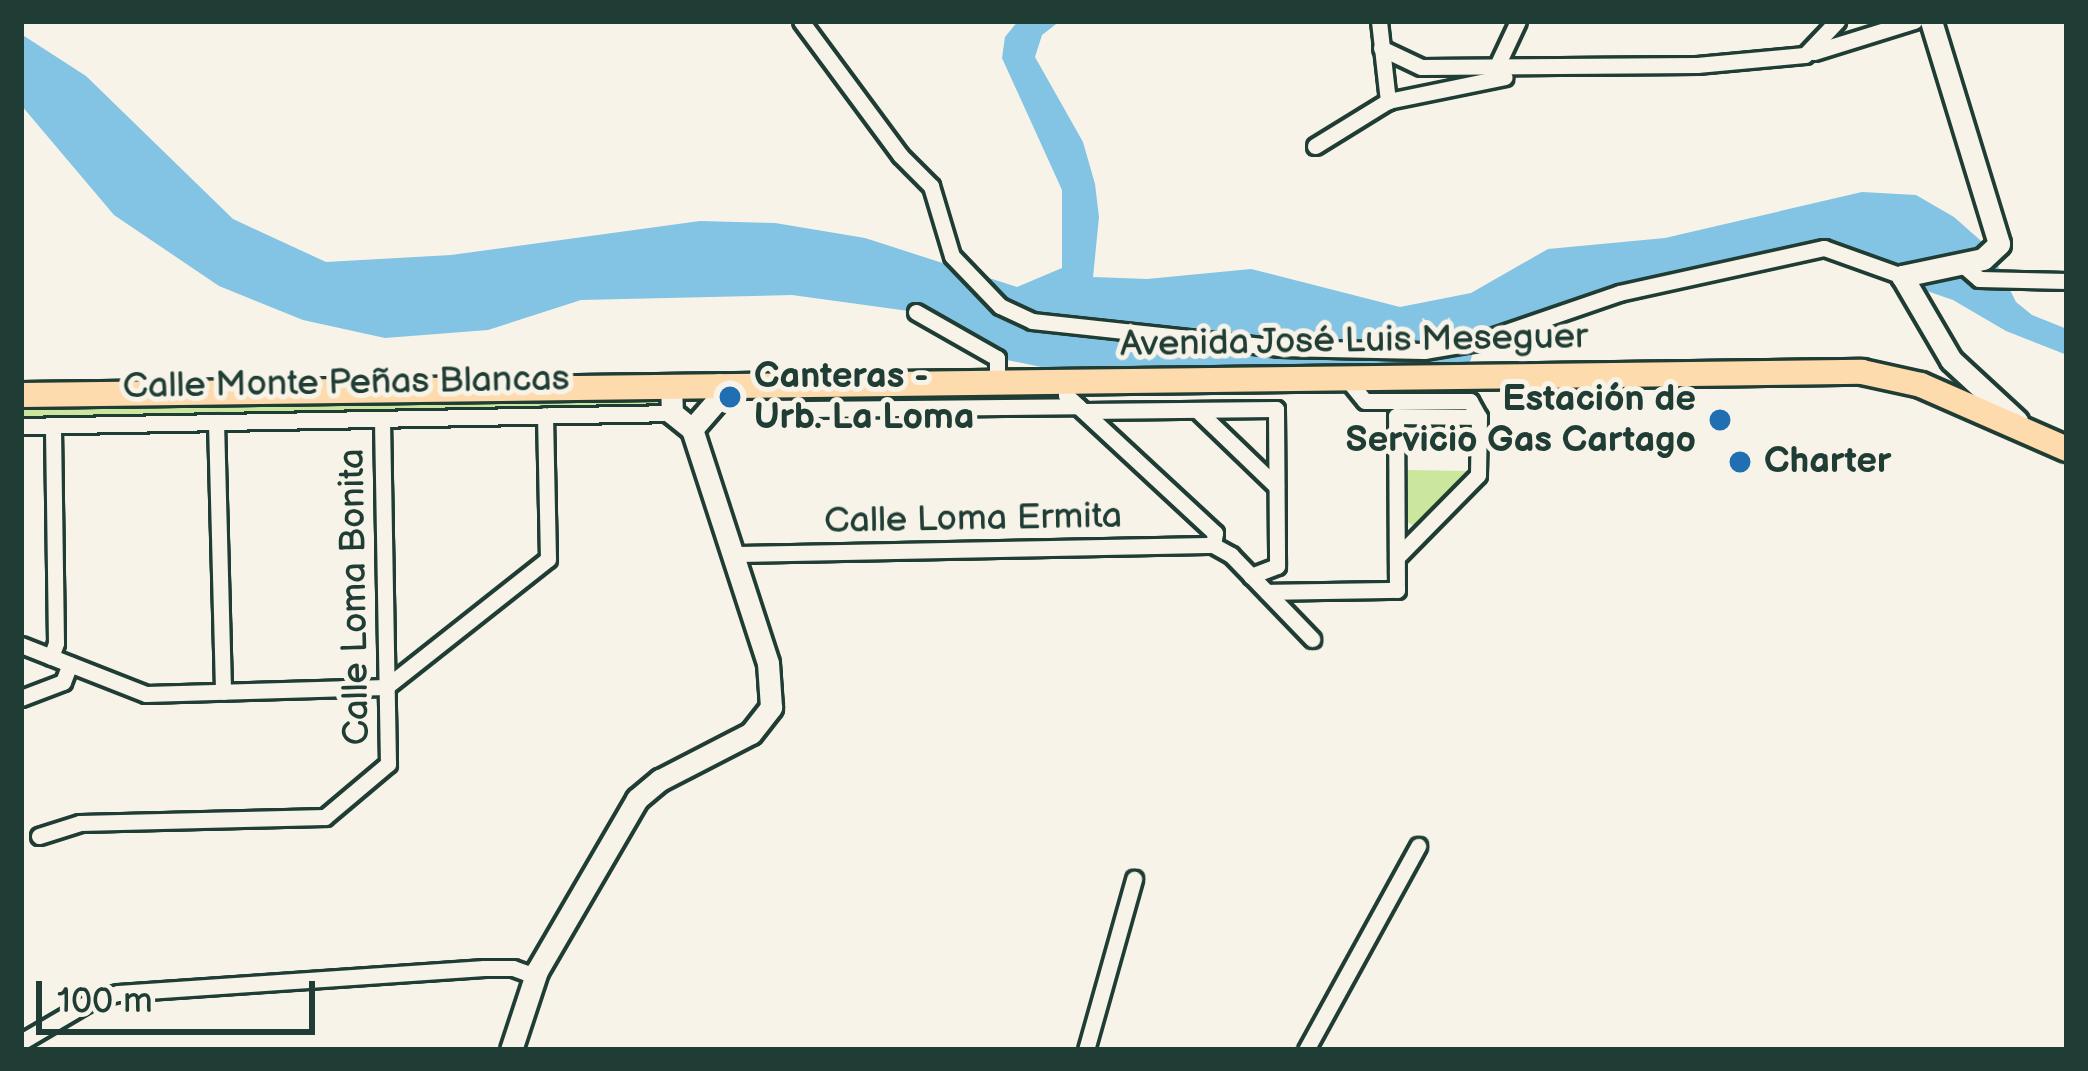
<!DOCTYPE html>
<html>
<head>
<meta charset="utf-8">
<style>
  body { margin:0 }
  #map { position:relative; width:2088px; height:1071px; overflow:hidden; background:#f7f3e8; font-family:"Balsamiq Sans",sans-serif }
  div>[style] { position:absolute }
  .green>* { inset:0; background:#cbe79e; transform-origin:0 0 }
  .water>* { inset:0; background:#83c3e4 }
  .roads { filter:drop-shadow(3px 0 #1f3d34) drop-shadow(-3px 0 #1f3d34) drop-shadow(0 3px #1f3d34) drop-shadow(0 -3px #1f3d34) }
  .street>* { height:15px; margin:-7.5px; padding:0 7.5px; transform-origin:7.5px; border-radius:7.5px; background:#f7f3e8 }
  .secondary>* { height:21px; margin:-10.5px; padding:0 10.5px; transform-origin:10.5px; border-radius:10.5px; background:#f7f3e8 }
  .primary>* { height:24px; margin:-12px; padding:0 12px; transform-origin:12px; border-radius:12px; background:#fedbac }
  .dots>* { width:33px; height:33px; translate:-50% -50%; box-sizing:border-box; border:6px solid #f7f3e8; border-radius:50% }
  span { translate:-50% -50%; white-space:nowrap; text-align:center; line-height:1.15; -webkit-text-stroke:10px #f7f3e8; paint-order:stroke }
  .street-label { font-size:36px; color:#1f3d34 }
  .poi-label { font-size:36px; color:#1f3d34; font-weight:700 }
  .left { translate:0 -50%; text-align:left }
  .right { translate:-100% -50%; text-align:right }
  .frame { position:absolute; inset:0; border:24px solid #1f3d34; pointer-events:none }
  .scale { position:absolute; left:36px; top:981px; width:279px; height:54px; box-sizing:border-box; border:6px solid #1f3d34; border-top:0; padding-left:15px; font-size:36px; line-height:42px; white-space:nowrap; color:#1f3d34; -webkit-text-stroke:9px #f7f3e8; paint-order:stroke }
</style>
</head>
<body>
<div id="map">
  <div class="green">
    <div style="left:671px;top:385px;width:28px;height:650px;rotate:88deg"></div>
    <div style="clip-path:polygon(1408px 470px,1469px 471px,1414px 526px,1407px 522px)"></div>
  </div>
  <div class="water">
    <div style="clip-path:polygon(1018px 21px,1060px 21px,1042px 35px,1035px 57px,1083px 142px,1095px 184px,1099px 217px,1093px 277px,1147px 279px,1251px 269px,1400px 307px,1471px 293px,1548px 249px,1665px 238px,1862px 192px,1916px 195px,1954px 217px,1989px 248px,2016px 302px,2032px 315px,2067px 329px,2067px 355px,2006px 331px,1953px 300px,1823px 255px,1621px 299px,1474px 349px,1469px 365px,1066px 372px,997px 358px,916px 312px,792px 295px,581px 300px,488px 330px,385px 338px,303px 320px,219px 286px,114px 215px,21px 105px,21px 34px,86px 76px,233px 219px,326px 262px,451px 255px,700px 221px,775px 223px,865px 238px,1017px 287px,1062px 268px,1062px 190px,1002px 58px,1005px 37px)"></div>
  </div>
  <div class="roads">
    <div class="street">
      <div style="left:801px;top:21px;width:167px;rotate:53.5deg"></div>
      <div style="left:900px;top:155px;width:44px;rotate:45deg"></div>
      <div style="left:931px;top:186px;width:73px;rotate:73.3deg"></div>
      <div style="left:952px;top:256px;width:69px;rotate:46.2deg"></div>
      <div style="left:1000px;top:306px;width:35px;rotate:25deg"></div>
      <div style="left:1032px;top:321px;width:248px;rotate:6.2deg"></div>
      <div style="left:1279px;top:348px;width:145px;rotate:1.2deg"></div>
      <div style="left:1424px;top:351px;width:54px;rotate:-9.6deg"></div>
      <div style="left:1477px;top:342px;width:150px;rotate:-19deg"></div>
      <div style="left:1619px;top:293px;width:210px;rotate:-12.4deg"></div>
      <div style="left:1824px;top:248px;width:83px;rotate:19.7deg"></div>
      <div style="left:1379px;top:21px;width:81px;rotate:83.6deg"></div>
      <div style="left:1381px;top:48px;width:44px;rotate:25.4deg"></div>
      <div style="left:1421px;top:67px;width:276px;rotate:-0.4deg"></div>
      <div style="left:1697px;top:65px;width:108px;rotate:-5.3deg"></div>
      <div style="left:1805px;top:55px;width:47px;rotate:-46.7deg"></div>
      <div style="left:1814px;top:52px;width:105px;rotate:-17.2deg"></div>
      <div style="left:1495px;top:70px;width:54px;rotate:-64.9deg"></div>
      <div style="left:1315px;top:146px;width:86px;rotate:-31.7deg"></div>
      <div style="left:1388px;top:101px;width:119px;rotate:-11.6deg"></div>
      <div style="left:1963px;top:265px;width:21px;rotate:41deg"></div>
      <div style="left:1979px;top:279px;width:88px;rotate:1.3deg"></div>
      <div style="left:916px;top:312px;width:93px;rotate:29.6deg"></div>
      <div style="left:997px;top:358px;width:24px;rotate:90deg"></div>
      <div style="left:1347px;top:379px;width:28px;rotate:51deg"></div>
      <div style="left:1365px;top:401px;width:105px"></div>
      <div style="left:1470px;top:401px;width:18px;rotate:61deg"></div>
      <div style="left:1479px;top:417px;width:58px;rotate:91deg"></div>
      <div style="left:1478px;top:475px;width:115px;rotate:134.6deg"></div>
      <div style="left:1066px;top:381px;width:14px;rotate:90deg"></div>
      <div style="left:1066px;top:395px;width:203px;rotate:42.8deg"></div>
      <div style="left:1215px;top:533px;width:12px;rotate:99deg"></div>
      <div style="left:1213px;top:545px;width:21px;rotate:29deg"></div>
      <div style="left:1231px;top:555px;width:117px;rotate:46deg"></div>
      <div style="left:807px;top:409px;width:271px;rotate:-0.6deg"></div>
      <div style="left:1197px;top:410px;width:110px;rotate:43.9deg"></div>
      <div style="left:1084px;top:411px;width:192px;rotate:-0.6deg"></div>
      <div style="left:1276px;top:409px;width:157px;rotate:89.6deg"></div>
      <div style="left:1277px;top:566px;width:28px;rotate:159deg"></div>
      <div style="left:216px;top:422px;width:270px;rotate:88.5deg"></div>
      <div style="left:21px;top:426px;width:651px;rotate:-1.14deg"></div>
      <div style="left:733px;top:554px;width:480px;rotate:-1.1deg"></div>
      <div style="left:1267px;top:592px;width:130px;rotate:-0.9deg"></div>
      <div style="left:1397px;top:590px;width:174px;rotate:-90.3deg"></div>
      <div style="left:1396px;top:416px;width:83px;rotate:0.7deg"></div>
      <div style="left:21px;top:645px;width:134px;rotate:21.4deg"></div>
      <div style="left:146px;top:694px;width:240px;rotate:-1.7deg"></div>
      <div style="left:386px;top:687px;width:206px;rotate:-38.3deg"></div>
      <div style="left:548px;top:559px;width:144px;rotate:-91.2deg"></div>
      <div style="left:51px;top:657px;width:15px;rotate:-70deg"></div>
      <div style="left:56px;top:643px;width:218px;rotate:-90.8deg"></div>
      <div style="left:21px;top:698px;width:45px;rotate:-20.9deg"></div>
      <div style="left:63px;top:682px;width:19px;rotate:-69deg"></div>
      <div style="left:39px;top:836px;width:43px;rotate:-17.6deg"></div>
      <div style="left:80px;top:823px;width:245px;rotate:-1.4deg"></div>
      <div style="left:325px;top:817px;width:82px;rotate:-40.1deg"></div>
      <div style="left:388px;top:764px;width:345px;rotate:-91deg"></div>
      <div style="left:21px;top:1042px;width:85px;rotate:-30.5deg"></div>
      <div style="left:94px;top:999px;width:25px;rotate:-14deg"></div>
      <div style="left:118px;top:993px;width:367px;rotate:-3.9deg"></div>
      <div style="left:484px;top:968px;width:29px"></div>
      <div style="left:513px;top:968px;width:23px;rotate:20deg"></div>
      <div style="left:1086px;top:1050px;width:178px;rotate:-74.3deg"></div>
      <div style="left:1306px;top:1050px;width:233px;rotate:-61.2deg"></div>
    </div>
    <div class="secondary">
      <div style="left:1931px;top:21px;width:233px;rotate:73deg"></div>
      <div style="left:1999px;top:244px;width:22px;rotate:137deg"></div>
      <div style="left:1983px;top:259px;width:83px;rotate:168.1deg"></div>
      <div style="left:1902px;top:276px;width:97px;rotate:59.7deg"></div>
      <div style="left:1951px;top:360px;width:90px;rotate:42.7deg"></div>
      <div style="left:671px;top:385px;width:28px;rotate:88deg"></div>
      <div style="left:672px;top:413px;width:26px;rotate:39deg"></div>
      <div style="left:692px;top:429px;width:41px;rotate:-48.9deg"></div>
      <div style="left:719px;top:398px;width:14px;rotate:-90deg"></div>
      <div style="left:511px;top:1050px;width:83px;rotate:-71.8deg"></div>
      <div style="left:537px;top:971px;width:199px;rotate:-59.8deg"></div>
      <div style="left:637px;top:799px;width:30px;rotate:-40deg"></div>
      <div style="left:660px;top:780px;width:102px;rotate:-27.3deg"></div>
      <div style="left:751px;top:733px;width:33px;rotate:-52deg"></div>
      <div style="left:771px;top:707px;width:44px;rotate:-93.9deg"></div>
      <div style="left:768px;top:663px;width:246px;rotate:-108deg"></div>
    </div>
    <div class="primary">
      <div style="left:21px;top:395px;width:1841px;rotate:-0.72deg"></div>
      <div style="left:1862px;top:372px;width:60px;rotate:12.4deg"></div>
      <div style="left:1921px;top:385px;width:159px;rotate:23.7deg"></div>
    </div>
  </div>
  <div class="dots">
    <div style="left:730px;top:397px;background:#1f6fb2"></div>
    <div style="left:1720px;top:420px;background:#1f6fb2"></div>
    <div style="left:1740px;top:462px;background:#1f6fb2"></div>
  </div>
  <div class="street-label">
    <span style="left:1354px;top:341px;rotate:-1deg">Avenida José Luis Meseguer</span>
    <span style="left:346px;top:383px;rotate:-1deg">Calle Monte Peñas Blancas</span>
    <span style="left:973px;top:519px;rotate:-1deg">Calle Loma Ermita</span>
    <span style="left:355px;top:597px;rotate:-91deg">Calle Loma Bonita</span>
  </div>
  <div class="poi-label">
    <span class="left" style="left:754px;top:397px">Canteras -<br>Urb. La Loma</span>
    <span class="right" style="left:1696px;top:420px">Estación de<br>Servicio Gas Cartago</span>
    <span class="left" style="left:1764px;top:462px">Charter</span>
  </div>
  <div class="frame"></div>
  <div class="scale">100 m</div>
</div>
</body>
</html>
